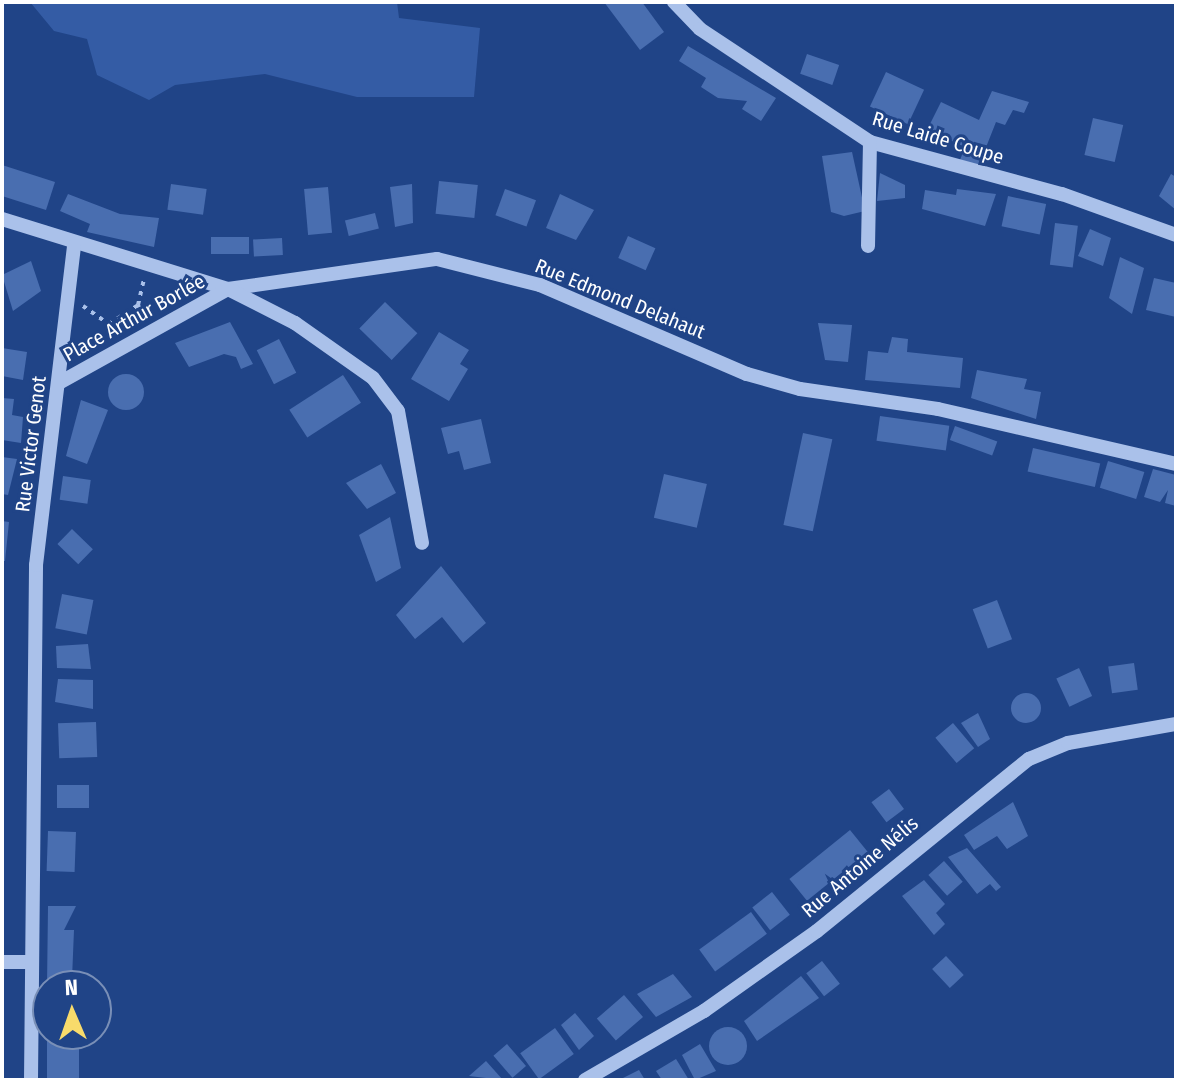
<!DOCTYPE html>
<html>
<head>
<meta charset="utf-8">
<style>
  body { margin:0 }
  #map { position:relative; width:1178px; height:1082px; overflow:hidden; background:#204487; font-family:"Fira Sans Condensed",sans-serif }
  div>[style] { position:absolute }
  .green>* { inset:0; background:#345ca5 }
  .building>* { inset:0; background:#496eb0; transform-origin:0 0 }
  .round { border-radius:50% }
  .path>* { height:4px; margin-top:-2px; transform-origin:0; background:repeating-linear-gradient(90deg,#aac1ea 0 4px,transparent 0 10px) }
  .minor>* { height:14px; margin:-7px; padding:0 7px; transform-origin:7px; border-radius:7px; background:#aac1ea }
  span { translate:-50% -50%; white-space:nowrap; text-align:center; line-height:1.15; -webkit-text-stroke:6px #204487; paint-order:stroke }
  .street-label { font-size:20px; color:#fff }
  .frame { position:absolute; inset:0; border:4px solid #fff; pointer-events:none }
  .north { position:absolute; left:32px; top:970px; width:80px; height:80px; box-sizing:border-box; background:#204487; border:2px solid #798fb7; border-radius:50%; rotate:358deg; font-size:22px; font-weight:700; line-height:32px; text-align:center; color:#fff }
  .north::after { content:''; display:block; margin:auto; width:28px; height:36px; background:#f8db6b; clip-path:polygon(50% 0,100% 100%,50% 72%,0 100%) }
</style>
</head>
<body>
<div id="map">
  <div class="green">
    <div style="clip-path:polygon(30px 2px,397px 2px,399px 18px,480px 28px,474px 97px,357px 97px,265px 74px,175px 85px,149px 100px,97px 75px,87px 39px,54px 31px)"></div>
  </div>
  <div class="building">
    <div style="clip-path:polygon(604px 2px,642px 2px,664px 32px,640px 50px)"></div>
    <div style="clip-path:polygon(688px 46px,776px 98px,761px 121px,742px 109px,747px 101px,718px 98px,701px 87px,706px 78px,679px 61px)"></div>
    <div style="left:807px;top:54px;width:34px;height:21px;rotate:19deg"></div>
    <div style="left:886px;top:72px;width:42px;height:38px;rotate:25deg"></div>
    <div style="clip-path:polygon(992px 91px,1029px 102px,1024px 113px,1013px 110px,1005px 125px,996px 122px,979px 165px,960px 160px,965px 147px,927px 130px,941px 102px,979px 120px)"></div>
    <div style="left:1093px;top:118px;width:31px;height:38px;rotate:13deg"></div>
    <div style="clip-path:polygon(852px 152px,865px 211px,844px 216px,831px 212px,822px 156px)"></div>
    <div style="clip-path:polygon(2px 165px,55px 182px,46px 210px,2px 196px)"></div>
    <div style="clip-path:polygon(880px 173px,905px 185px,905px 198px,877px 201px)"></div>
    <div style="clip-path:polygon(1171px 174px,1176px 177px,1176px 210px,1159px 196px)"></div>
    <div style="left:439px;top:181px;width:39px;height:33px;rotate:6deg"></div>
    <div style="left:171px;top:184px;width:36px;height:26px;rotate:8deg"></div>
    <div style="clip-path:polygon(412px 184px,413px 223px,395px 227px,390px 187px)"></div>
    <div style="left:328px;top:187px;width:46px;height:24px;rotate:85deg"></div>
    <div style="left:505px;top:189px;width:33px;height:28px;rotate:20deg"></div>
    <div style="clip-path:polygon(957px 189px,996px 194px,985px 226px,922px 209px,925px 190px,956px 195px)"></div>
    <div style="clip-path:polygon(68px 194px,120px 214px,159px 218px,154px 247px,87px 232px,90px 224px,60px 211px)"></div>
    <div style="clip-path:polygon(560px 194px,594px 210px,576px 240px,546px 228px)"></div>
    <div style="left:1008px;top:196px;width:39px;height:31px;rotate:12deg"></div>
    <div style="left:375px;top:213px;width:16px;height:31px;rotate:76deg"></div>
    <div style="left:1055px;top:223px;width:23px;height:42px;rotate:7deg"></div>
    <div style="clip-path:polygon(1090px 229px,1111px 238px,1103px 266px,1078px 256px)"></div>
    <div style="left:628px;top:236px;width:30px;height:24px;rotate:24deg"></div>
    <div style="left:249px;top:237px;width:17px;height:38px;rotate:90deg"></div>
    <div style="left:282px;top:238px;width:17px;height:29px;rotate:87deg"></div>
    <div style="clip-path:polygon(1120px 257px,1144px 268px,1132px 314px,1109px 298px)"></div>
    <div style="clip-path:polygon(31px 261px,41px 291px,13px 311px,2px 275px)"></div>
    <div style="clip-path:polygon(1154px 278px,1176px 283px,1176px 317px,1146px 310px)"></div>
    <div style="left:385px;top:302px;width:45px;height:37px;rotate:44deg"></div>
    <div style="clip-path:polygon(230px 322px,253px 364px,241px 369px,236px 357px,224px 354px,189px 367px,175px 343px)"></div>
    <div style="clip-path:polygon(818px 323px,852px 325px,848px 362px,825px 360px)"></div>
    <div style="clip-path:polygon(439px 332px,469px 350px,460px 364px,468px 369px,449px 401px,411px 379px)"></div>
    <div style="clip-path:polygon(892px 337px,908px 339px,907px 352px,963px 358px,960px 388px,865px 380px,868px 351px,888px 353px)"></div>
    <div style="left:279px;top:339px;width:38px;height:25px;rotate:63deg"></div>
    <div style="clip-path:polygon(2px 348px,27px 352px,23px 380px,2px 376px)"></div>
    <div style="clip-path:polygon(977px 370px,1027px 379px,1024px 389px,1041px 392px,1036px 419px,971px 398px)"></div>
    <div class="round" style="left:108px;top:374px;width:36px;height:36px"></div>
    <div style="left:343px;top:375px;width:33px;height:64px;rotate:57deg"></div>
    <div style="clip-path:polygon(2px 398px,14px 399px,12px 415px,23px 417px,21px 443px,2px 440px)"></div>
    <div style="clip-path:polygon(81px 400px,108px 410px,87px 464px,66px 456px)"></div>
    <div style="left:880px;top:416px;width:70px;height:25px;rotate:8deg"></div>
    <div style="clip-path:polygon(481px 419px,491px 463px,464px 470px,459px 451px,448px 454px,441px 428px)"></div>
    <div style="left:955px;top:426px;width:45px;height:15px;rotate:20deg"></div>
    <div style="left:803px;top:433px;width:30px;height:94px;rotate:12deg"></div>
    <div style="left:1033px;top:448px;width:69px;height:24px;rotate:13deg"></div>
    <div style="clip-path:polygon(2px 457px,17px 459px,8px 495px,2px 494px)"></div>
    <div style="left:1108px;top:461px;width:38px;height:28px;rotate:17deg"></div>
    <div style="clip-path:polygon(381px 464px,396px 493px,367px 509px,346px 483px)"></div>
    <div style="clip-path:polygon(1153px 469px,1176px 475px,1176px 506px,1165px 503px,1168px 490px,1160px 502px,1144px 497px)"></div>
    <div style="left:664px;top:474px;width:44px;height:45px;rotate:13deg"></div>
    <div style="left:63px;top:476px;width:28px;height:24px;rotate:8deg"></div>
    <div style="clip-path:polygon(390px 517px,401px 568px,376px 582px,359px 535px)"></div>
    <div style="clip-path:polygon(2px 521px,9px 522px,5px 561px,2px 561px)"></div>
    <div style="left:72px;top:529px;width:29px;height:21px;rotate:44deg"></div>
    <div style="clip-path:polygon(441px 566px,486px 623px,463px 643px,442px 617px,415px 639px,396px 615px)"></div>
    <div style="left:62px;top:594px;width:32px;height:35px;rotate:11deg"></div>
    <div style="left:997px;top:600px;width:42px;height:26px;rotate:69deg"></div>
    <div style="clip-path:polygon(56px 646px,88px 644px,91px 669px,57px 668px)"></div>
    <div style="left:1134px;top:663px;width:27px;height:26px;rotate:82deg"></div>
    <div style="left:1079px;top:668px;width:31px;height:25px;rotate:65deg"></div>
    <div style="clip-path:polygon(58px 679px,93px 680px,93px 709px,55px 702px)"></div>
    <div class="round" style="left:1011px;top:693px;width:30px;height:30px"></div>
    <div style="clip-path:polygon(978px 713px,990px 739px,978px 747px,961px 723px)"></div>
    <div style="left:96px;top:722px;width:35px;height:38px;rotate:88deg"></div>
    <div style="left:953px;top:723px;width:33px;height:23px;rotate:50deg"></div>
    <div style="left:89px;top:785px;width:23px;height:32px;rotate:90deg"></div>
    <div style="left:889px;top:789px;width:25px;height:22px;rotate:53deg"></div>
    <div style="clip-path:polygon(1013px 802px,1028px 836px,1007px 849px,997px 836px,974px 850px,964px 835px)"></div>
    <div style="left:850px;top:830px;width:28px;height:78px;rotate:51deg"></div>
    <div style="left:48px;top:831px;width:28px;height:40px;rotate:2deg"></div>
    <div style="clip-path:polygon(967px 848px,1001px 887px,996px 891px,990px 884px,977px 894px,948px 857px)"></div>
    <div style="left:944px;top:861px;width:28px;height:21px;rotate:48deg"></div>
    <div style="clip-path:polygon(924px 880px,945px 904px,936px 913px,945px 924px,934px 935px,902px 896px)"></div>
    <div style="left:772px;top:892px;width:29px;height:25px;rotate:52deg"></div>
    <div style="clip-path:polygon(48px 906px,76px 906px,64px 930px,74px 930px,72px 979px,79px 986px,47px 986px)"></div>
    <div style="left:751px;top:912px;width:27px;height:64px;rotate:54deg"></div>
    <div style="left:946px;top:956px;width:26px;height:19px;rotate:47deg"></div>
    <div style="left:822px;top:961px;width:29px;height:20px;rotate:52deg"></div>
    <div style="clip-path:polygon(673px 974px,692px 997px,656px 1017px,637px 994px)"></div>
    <div style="clip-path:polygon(801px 976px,819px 998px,757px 1041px,744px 1021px)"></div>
    <div style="left:624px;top:995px;width:29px;height:36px;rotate:49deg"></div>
    <div style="clip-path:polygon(575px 1013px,594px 1036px,579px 1050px,561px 1025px)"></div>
    <div class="round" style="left:709px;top:1027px;width:38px;height:38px"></div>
    <div style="left:555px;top:1028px;width:32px;height:43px;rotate:54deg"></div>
    <div style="left:47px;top:1034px;width:32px;height:46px"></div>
    <div style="left:507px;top:1044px;width:29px;height:18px;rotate:49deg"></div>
    <div style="clip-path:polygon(700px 1044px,716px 1071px,695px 1080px,682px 1055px)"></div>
    <div style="clip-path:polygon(676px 1059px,689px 1080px,662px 1080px,656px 1071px)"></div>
    <div style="clip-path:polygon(486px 1061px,503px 1080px,469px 1076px)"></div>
    <div style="clip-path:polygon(639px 1070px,645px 1080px,619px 1080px)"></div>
  </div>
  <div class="path">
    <div style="left:83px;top:306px;width:32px;rotate:35deg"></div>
    <div style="left:109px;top:324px;width:35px;rotate:-33deg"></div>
    <div style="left:144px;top:316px;width:13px;rotate:-119deg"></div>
    <div style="left:138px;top:305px;width:26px;rotate:-77deg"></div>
  </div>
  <div class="minor">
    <div style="left:674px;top:2px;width:37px;rotate:46deg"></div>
    <div style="left:700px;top:29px;width:204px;rotate:33.6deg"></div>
    <div style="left:870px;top:142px;width:199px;rotate:15.2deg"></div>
    <div style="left:1062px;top:194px;width:121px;rotate:19.8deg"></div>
    <div style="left:2px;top:219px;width:237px;rotate:17.2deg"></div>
    <div style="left:228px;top:289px;width:211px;rotate:-8.2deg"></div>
    <div style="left:437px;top:259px;width:106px;rotate:14.2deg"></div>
    <div style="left:540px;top:285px;width:225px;rotate:23.3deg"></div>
    <div style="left:747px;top:374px;width:55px;rotate:15.8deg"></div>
    <div style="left:800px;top:389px;width:139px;rotate:8.2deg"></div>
    <div style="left:938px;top:409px;width:244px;rotate:13deg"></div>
    <div style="left:868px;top:246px;width:104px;rotate:-88.9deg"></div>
    <div style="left:59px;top:383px;width:193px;rotate:-29.1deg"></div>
    <div style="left:228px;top:289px;width:75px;rotate:26.9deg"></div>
    <div style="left:295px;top:323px;width:95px;rotate:35.2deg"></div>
    <div style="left:373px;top:378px;width:41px;rotate:52.9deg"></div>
    <div style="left:398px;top:411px;width:134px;rotate:79.7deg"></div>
    <div style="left:2px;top:962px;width:27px"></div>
    <div style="left:31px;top:1080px;width:515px;rotate:-89.44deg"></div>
    <div style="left:36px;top:565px;width:321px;rotate:-83.2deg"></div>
    <div style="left:585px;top:1080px;width:138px;rotate:-30.1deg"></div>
    <div style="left:704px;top:1011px;width:138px;rotate:-35.3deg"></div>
    <div style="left:817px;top:931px;width:273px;rotate:-39.1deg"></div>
    <div style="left:1029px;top:759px;width:42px;rotate:-22.3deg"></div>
    <div style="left:1068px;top:743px;width:110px;rotate:-10deg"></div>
  </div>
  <div class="street-label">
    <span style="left:938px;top:138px;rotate:17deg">Rue Laide Coupe</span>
    <span style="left:620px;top:299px;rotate:22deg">Rue Edmond Delahaut</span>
    <span style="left:134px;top:318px;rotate:-29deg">Place Arthur Borlée</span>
    <span style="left:31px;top:444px;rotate:-83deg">Rue Victor Genot</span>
    <span style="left:860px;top:867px;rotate:-40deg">Rue Antoine Nélis</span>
  </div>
  <div class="frame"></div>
  <div class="north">N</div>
</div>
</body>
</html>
